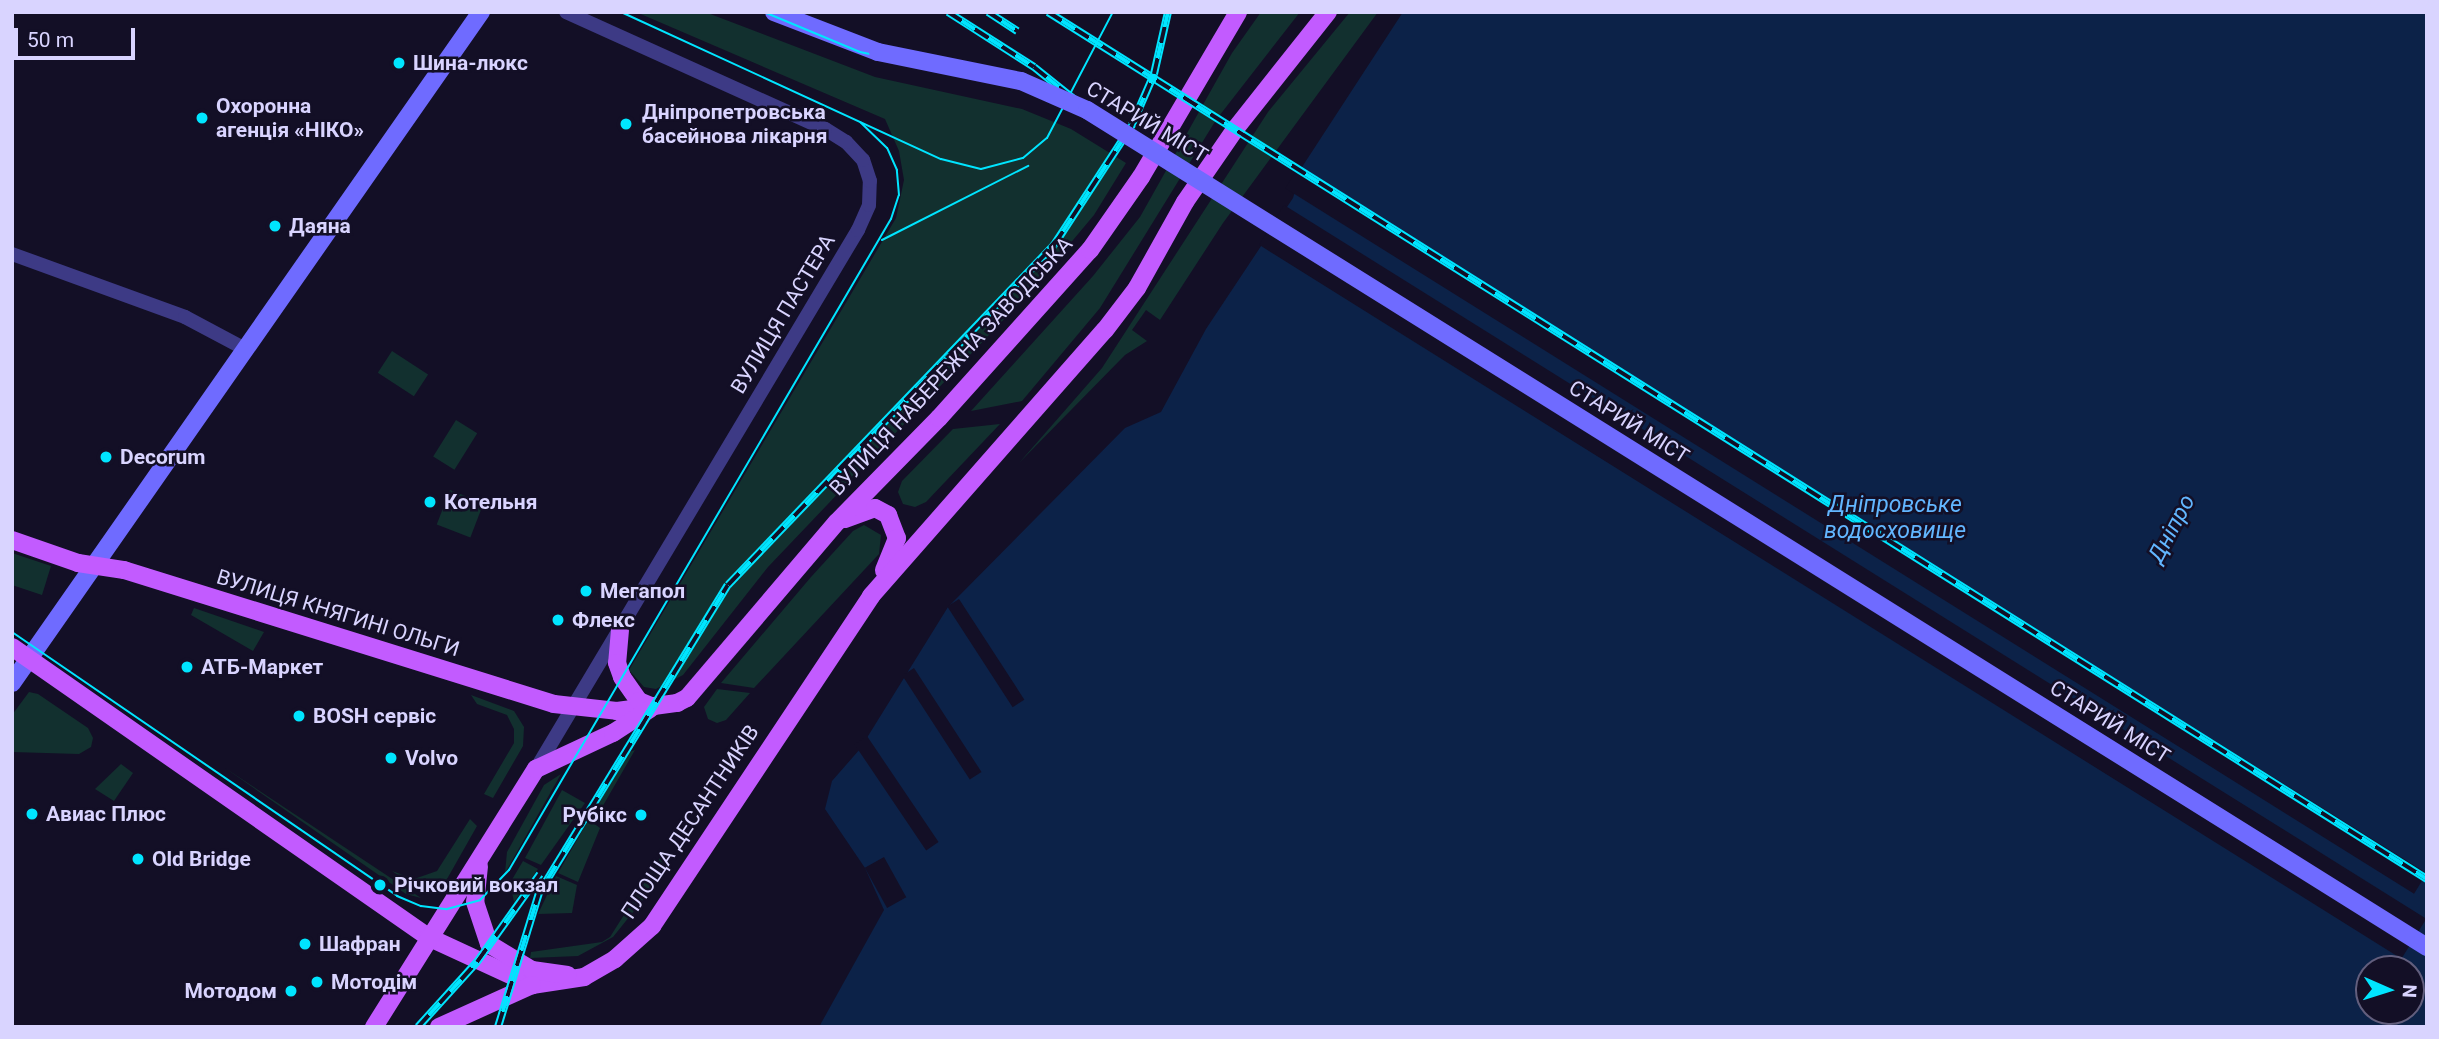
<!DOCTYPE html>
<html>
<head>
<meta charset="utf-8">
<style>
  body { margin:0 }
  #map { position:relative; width:2439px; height:1039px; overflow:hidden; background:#130f26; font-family:Roboto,sans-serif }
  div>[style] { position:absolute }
  .green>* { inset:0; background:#12302f; transform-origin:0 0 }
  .water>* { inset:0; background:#0c2248 }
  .pier>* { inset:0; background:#130f26; transform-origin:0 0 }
  .minor>* { height:14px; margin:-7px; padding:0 7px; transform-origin:7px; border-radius:7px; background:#3d3a85 }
  .secondary>* { height:18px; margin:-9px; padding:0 9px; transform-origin:9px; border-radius:9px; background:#6f6bff }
  .primary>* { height:18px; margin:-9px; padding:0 9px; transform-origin:9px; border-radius:9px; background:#c25bff }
  .tram>* { height:2px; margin:-1px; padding:0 1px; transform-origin:1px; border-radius:1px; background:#00e5ff }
  .rail>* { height:8px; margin-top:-4px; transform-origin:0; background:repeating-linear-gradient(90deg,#130f26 0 16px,#00e5ff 0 32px); box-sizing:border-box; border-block:2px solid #00e5ff }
  .secondary-bridge>* { height:18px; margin:-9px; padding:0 9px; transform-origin:9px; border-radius:9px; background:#6f6bff }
  .dots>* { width:19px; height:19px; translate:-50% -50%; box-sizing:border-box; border:4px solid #130f26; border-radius:50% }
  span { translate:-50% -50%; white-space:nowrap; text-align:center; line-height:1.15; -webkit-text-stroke:5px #130f26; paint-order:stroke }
  .poi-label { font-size:21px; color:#d9d4ff; font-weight:700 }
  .left { translate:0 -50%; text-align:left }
  .right { translate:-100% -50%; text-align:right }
  .street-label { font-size:21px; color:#d9d4ff }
  .water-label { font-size:23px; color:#62b6ff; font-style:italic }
  .frame { position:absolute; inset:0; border:14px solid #d9d4ff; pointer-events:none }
  .north { position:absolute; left:2355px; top:955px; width:70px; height:70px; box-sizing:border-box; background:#130f26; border:2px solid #625e7d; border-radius:50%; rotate:93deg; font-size:19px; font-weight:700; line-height:28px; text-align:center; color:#d9d4ff }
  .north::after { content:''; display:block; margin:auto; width:24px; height:32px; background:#00e5ff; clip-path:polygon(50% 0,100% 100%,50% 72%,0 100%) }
  .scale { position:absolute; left:14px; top:28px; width:121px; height:32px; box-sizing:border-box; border:4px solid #d9d4ff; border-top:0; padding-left:9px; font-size:21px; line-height:24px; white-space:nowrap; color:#d9d4ff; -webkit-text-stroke:5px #130f26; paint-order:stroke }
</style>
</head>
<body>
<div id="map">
  <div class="green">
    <div style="clip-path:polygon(636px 12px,705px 12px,875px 77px,1022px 109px,1071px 129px,1126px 163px,1094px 215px,1027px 295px,768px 567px,683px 675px,656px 689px,644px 687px,629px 670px,896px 218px,904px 180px,899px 151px,885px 119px)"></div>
    <div style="clip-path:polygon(1261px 12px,1300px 12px,1216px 120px,1100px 308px,1022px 401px,971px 411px,1093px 276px,1140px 217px,1232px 53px)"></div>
    <div style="clip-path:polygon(1350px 12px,1378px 12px,1223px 223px,1160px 320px,1146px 310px,1132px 330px,1147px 341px,1125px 355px,1019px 463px,1102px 368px,1268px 112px)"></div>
    <div style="left:392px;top:351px;width:43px;height:26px;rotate:33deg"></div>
    <div style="left:456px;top:420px;width:25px;height:43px;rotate:32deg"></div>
    <div style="clip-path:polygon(1000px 424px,926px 502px,915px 507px,903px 504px,898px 492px,902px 481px,953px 429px)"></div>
    <div style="left:450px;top:490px;width:36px;height:37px;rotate:21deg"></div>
    <div style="clip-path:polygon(864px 525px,881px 535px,879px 554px,754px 688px,721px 683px,811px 577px,853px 531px)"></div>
    <div style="clip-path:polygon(12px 553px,51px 566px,42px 595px,12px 585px)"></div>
    <div style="clip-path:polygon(194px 608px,264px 632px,253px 651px,191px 615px)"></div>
    <div style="clip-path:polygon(717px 689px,750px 693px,726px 720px,717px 723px,708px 719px,704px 707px)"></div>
    <div style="clip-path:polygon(29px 692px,38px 694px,88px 728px,93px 738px,91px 747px,79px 754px,12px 752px,12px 715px)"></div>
    <div style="clip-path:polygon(471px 695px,514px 711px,524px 727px,523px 746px,493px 798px,484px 794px,514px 743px,514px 729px,507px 715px,477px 704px)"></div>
    <div style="clip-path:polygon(635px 750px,593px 823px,600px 828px,578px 882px,558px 873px,627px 753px)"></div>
    <div style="clip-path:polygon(121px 764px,133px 773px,114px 801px,95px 789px)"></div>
    <div style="clip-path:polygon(225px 768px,421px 898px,406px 894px)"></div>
    <div style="clip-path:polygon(561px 774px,505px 873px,507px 852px,544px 785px)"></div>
    <div style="clip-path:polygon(562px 790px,585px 803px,541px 865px,525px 858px)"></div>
    <div style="clip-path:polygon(470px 819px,477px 826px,447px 879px,435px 890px,423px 892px,392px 871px,414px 879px,437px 871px)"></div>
    <div style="clip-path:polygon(660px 858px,671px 865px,613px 937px,578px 956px,530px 958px,531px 952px,602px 942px,610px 937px)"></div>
    <div style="clip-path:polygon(523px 861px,538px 869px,514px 902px,510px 883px)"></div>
    <div style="clip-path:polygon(556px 876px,577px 885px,572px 913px,538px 914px)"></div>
  </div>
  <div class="water">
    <div style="clip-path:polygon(evenodd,1403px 12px,2427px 12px,2427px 1027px,819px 1027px,884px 910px,865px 868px,825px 809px,832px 781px,860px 749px,948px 607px,1125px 428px,1161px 412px,1206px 329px,1293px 198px,1302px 167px,1403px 12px,2369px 969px,2411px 969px,2411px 1011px,2369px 1011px,2369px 969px)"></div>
  </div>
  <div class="pier">
    <div style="left:1298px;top:168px;width:1331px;height:24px;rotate:32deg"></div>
    <div style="left:1284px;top:205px;width:1347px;height:47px;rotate:32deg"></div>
    <div style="left:959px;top:599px;width:120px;height:14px;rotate:57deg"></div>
    <div style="left:914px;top:668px;width:124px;height:14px;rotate:57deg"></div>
    <div style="left:867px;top:736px;width:128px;height:15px;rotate:56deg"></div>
    <div style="left:884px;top:857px;width:46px;height:22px;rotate:61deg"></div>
  </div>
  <div class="minor">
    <div style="left:12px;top:254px;width:184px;rotate:20deg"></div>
    <div style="left:185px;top:317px;width:70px;rotate:28deg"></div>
    <div style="left:536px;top:769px;width:628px;rotate:-59.15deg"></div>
    <div style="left:858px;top:230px;width:27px;rotate:-66deg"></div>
    <div style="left:869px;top:205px;width:24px;rotate:-88deg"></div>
    <div style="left:870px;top:181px;width:22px;rotate:-108deg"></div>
    <div style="left:863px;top:160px;width:25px;rotate:-133deg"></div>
    <div style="left:846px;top:142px;width:25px;rotate:-148deg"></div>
    <div style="left:825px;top:129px;width:284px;rotate:-155.7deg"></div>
  </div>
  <div class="secondary">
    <div style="left:774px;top:12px;width:111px;rotate:21deg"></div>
    <div style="left:12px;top:683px;width:819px;rotate:-55.05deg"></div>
  </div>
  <div class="primary">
    <div style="left:845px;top:519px;width:32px;rotate:-20deg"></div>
    <div style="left:875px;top:508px;width:15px;rotate:28deg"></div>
    <div style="left:888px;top:515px;width:25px;rotate:69deg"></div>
    <div style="left:897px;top:538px;width:35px;rotate:112deg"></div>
    <div style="left:12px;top:540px;width:70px;rotate:19.2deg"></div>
    <div style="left:78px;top:563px;width:47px;rotate:8.7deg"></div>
    <div style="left:124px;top:570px;width:450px;rotate:17.3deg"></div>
    <div style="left:554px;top:704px;width:63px;rotate:6.3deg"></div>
    <div style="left:617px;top:711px;width:61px;rotate:-7.6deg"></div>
    <div style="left:677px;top:703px;width:11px;rotate:-27deg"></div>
    <div style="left:687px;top:698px;width:231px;rotate:-49.6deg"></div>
    <div style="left:837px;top:522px;width:146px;rotate:-45.6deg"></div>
    <div style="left:939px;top:418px;width:226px;rotate:-48.1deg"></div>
    <div style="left:1090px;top:250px;width:89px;rotate:-55.1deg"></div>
    <div style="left:1141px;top:177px;width:191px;rotate:-59.5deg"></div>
    <div style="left:620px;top:630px;width:33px;rotate:95deg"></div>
    <div style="left:617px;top:663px;width:15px;rotate:70deg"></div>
    <div style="left:622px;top:677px;width:29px;rotate:55deg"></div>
    <div style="left:639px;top:701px;width:15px;rotate:23deg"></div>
    <div style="left:12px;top:647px;width:507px;rotate:34.88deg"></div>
    <div style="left:428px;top:937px;width:115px;rotate:24.8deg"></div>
    <div style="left:532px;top:985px;width:53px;rotate:-8.7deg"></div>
    <div style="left:584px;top:977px;width:36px;rotate:-30deg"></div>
    <div style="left:615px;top:959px;width:50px;rotate:-41.7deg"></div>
    <div style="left:652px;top:926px;width:396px;rotate:-56.4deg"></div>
    <div style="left:871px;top:596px;width:354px;rotate:-48.7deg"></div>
    <div style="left:1105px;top:330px;width:53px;rotate:-52.7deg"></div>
    <div style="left:1137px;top:288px;width:98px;rotate:-60.8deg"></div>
    <div style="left:1185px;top:202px;width:90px;rotate:-55.4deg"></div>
    <div style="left:1236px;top:128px;width:148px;rotate:-51.6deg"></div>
    <div style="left:479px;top:866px;width:36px;rotate:96deg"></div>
    <div style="left:475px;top:902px;width:44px;rotate:71.6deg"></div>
    <div style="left:489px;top:944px;width:50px;rotate:31.2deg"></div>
    <div style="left:532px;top:970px;width:36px;rotate:8deg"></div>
    <div style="left:374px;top:1027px;width:305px;rotate:-57.9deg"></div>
    <div style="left:536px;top:769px;width:85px;rotate:-25.1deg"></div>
    <div style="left:613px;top:733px;width:44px;rotate:-33deg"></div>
    <div style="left:439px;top:1027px;width:102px;rotate:-24.3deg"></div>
  </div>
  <div class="tram">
    <div style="left:621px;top:12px;width:352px;rotate:24.7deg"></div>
    <div style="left:941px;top:159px;width:41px;rotate:14deg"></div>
    <div style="left:981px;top:169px;width:43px;rotate:-14.7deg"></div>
    <div style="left:1023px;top:158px;width:31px;rotate:-40deg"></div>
    <div style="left:1047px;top:138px;width:142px;rotate:-62.4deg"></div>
    <div style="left:764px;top:12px;width:104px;rotate:22.6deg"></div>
    <div style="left:860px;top:52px;width:163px;rotate:11.7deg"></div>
    <div style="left:1020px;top:85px;width:56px;rotate:22deg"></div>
    <div style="left:1072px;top:106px;width:1597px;rotate:31.95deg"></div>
    <div style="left:882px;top:240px;width:164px;rotate:-26.9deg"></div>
    <div style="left:12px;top:632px;width:467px;rotate:34.4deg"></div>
    <div style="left:397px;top:896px;width:26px;rotate:23deg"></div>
    <div style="left:421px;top:906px;width:26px;rotate:7deg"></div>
    <div style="left:447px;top:909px;width:34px;rotate:-15deg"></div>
    <div style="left:480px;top:900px;width:42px;rotate:-46deg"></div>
    <div style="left:509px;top:870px;width:755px;rotate:-59.6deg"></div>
    <div style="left:891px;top:219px;width:25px;rotate:-72deg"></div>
    <div style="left:899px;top:195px;width:25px;rotate:-95deg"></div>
    <div style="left:897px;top:170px;width:24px;rotate:-114deg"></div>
    <div style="left:887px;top:148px;width:37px;rotate:-136deg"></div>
  </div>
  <div class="rail">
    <div style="left:948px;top:12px;width:102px;rotate:32.6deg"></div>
    <div style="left:1034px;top:67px;width:59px;rotate:38.8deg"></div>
    <div style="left:1080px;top:104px;width:1589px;rotate:32.01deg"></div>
    <div style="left:988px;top:12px;width:35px;rotate:33deg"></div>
    <div style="left:1048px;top:12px;width:1629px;rotate:32.16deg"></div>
    <div style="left:418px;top:1027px;width:88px;rotate:-47.8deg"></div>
    <div style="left:477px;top:962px;width:108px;rotate:-54.4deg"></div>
    <div style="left:498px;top:1027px;width:140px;rotate:-73deg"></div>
    <div style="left:539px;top:893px;width:361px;rotate:-58.5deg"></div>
    <div style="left:728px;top:585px;width:471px;rotate:-46.2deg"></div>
    <div style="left:1054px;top:245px;width:141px;rotate:-56.9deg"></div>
    <div style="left:1131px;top:127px;width:58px;rotate:-66.5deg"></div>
    <div style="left:1154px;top:74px;width:64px;rotate:-77.3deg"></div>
  </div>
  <div class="secondary-bridge">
    <div style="left:878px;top:52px;width:146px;rotate:11.5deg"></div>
    <div style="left:1021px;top:81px;width:72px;rotate:23.7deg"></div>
    <div style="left:1087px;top:110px;width:1580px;rotate:31.99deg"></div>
  </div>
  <div class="dots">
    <div style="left:399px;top:63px;background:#00e5ff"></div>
    <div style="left:202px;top:118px;background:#00e5ff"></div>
    <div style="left:626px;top:124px;background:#00e5ff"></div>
    <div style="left:275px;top:226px;background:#00e5ff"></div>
    <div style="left:106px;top:457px;background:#00e5ff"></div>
    <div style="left:430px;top:502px;background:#00e5ff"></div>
    <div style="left:586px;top:591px;background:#00e5ff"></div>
    <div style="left:558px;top:620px;background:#00e5ff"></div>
    <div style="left:187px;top:667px;background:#00e5ff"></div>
    <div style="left:299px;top:716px;background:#00e5ff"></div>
    <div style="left:391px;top:758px;background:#00e5ff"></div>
    <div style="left:32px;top:814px;background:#00e5ff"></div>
    <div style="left:641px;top:815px;background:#00e5ff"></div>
    <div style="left:138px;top:859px;background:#00e5ff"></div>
    <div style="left:380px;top:885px;background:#00e5ff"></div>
    <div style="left:305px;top:944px;background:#00e5ff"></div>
    <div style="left:317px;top:982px;background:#00e5ff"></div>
    <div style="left:291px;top:991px;background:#00e5ff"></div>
  </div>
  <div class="poi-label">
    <span class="left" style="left:413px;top:63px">Шина-люкс</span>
    <span class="left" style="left:216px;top:118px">Охоронна<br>агенція «НІКО»</span>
    <span class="left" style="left:642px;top:124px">Дніпропетровська<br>басейнова лікарня</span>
    <span class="left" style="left:289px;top:226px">Даяна</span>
    <span class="left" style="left:120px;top:457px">Decorum</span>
    <span class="left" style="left:444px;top:502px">Котельня</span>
    <span class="left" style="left:600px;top:591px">Мегапол</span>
    <span class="left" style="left:572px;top:620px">Флекс</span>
    <span class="left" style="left:201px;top:667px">АТБ-Маркет</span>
    <span class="left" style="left:313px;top:716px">BOSH сервіс</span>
    <span class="left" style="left:405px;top:758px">Volvo</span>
    <span class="left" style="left:46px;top:814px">Авиас Плюс</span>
    <span class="right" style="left:627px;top:815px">Рубікс</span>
    <span class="left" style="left:152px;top:859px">Old Bridge</span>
    <span class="left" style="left:394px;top:885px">Річковий вокзал</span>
    <span class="left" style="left:319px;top:944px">Шафран</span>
    <span class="left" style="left:331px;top:982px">Мотодім</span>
    <span class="right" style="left:277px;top:991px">Мотодом</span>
  </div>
  <div class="street-label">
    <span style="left:1147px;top:122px;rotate:31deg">СТАРИЙ МІСТ</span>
    <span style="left:783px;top:314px;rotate:-59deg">ВУЛИЦЯ ПАСТЕРА</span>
    <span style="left:951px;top:366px;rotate:-47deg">ВУЛИЦЯ НАБЕРЕЖНА ЗАВОДСЬКА</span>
    <span style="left:1629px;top:422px;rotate:32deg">СТАРИЙ МІСТ</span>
    <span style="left:338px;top:613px;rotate:17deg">ВУЛИЦЯ КНЯГИНІ ОЛЬГИ</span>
    <span style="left:2110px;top:722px;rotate:32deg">СТАРИЙ МІСТ</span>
    <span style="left:690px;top:822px;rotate:-56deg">ПЛОЩА ДЕСАНТНИКІВ</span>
  </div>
  <div class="water-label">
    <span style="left:1895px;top:518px">Дніпровське<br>водосховище</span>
    <span style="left:2172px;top:529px;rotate:-62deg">Дніпро</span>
  </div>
  <div class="frame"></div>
  <div class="north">N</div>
  <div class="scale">50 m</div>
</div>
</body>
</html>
